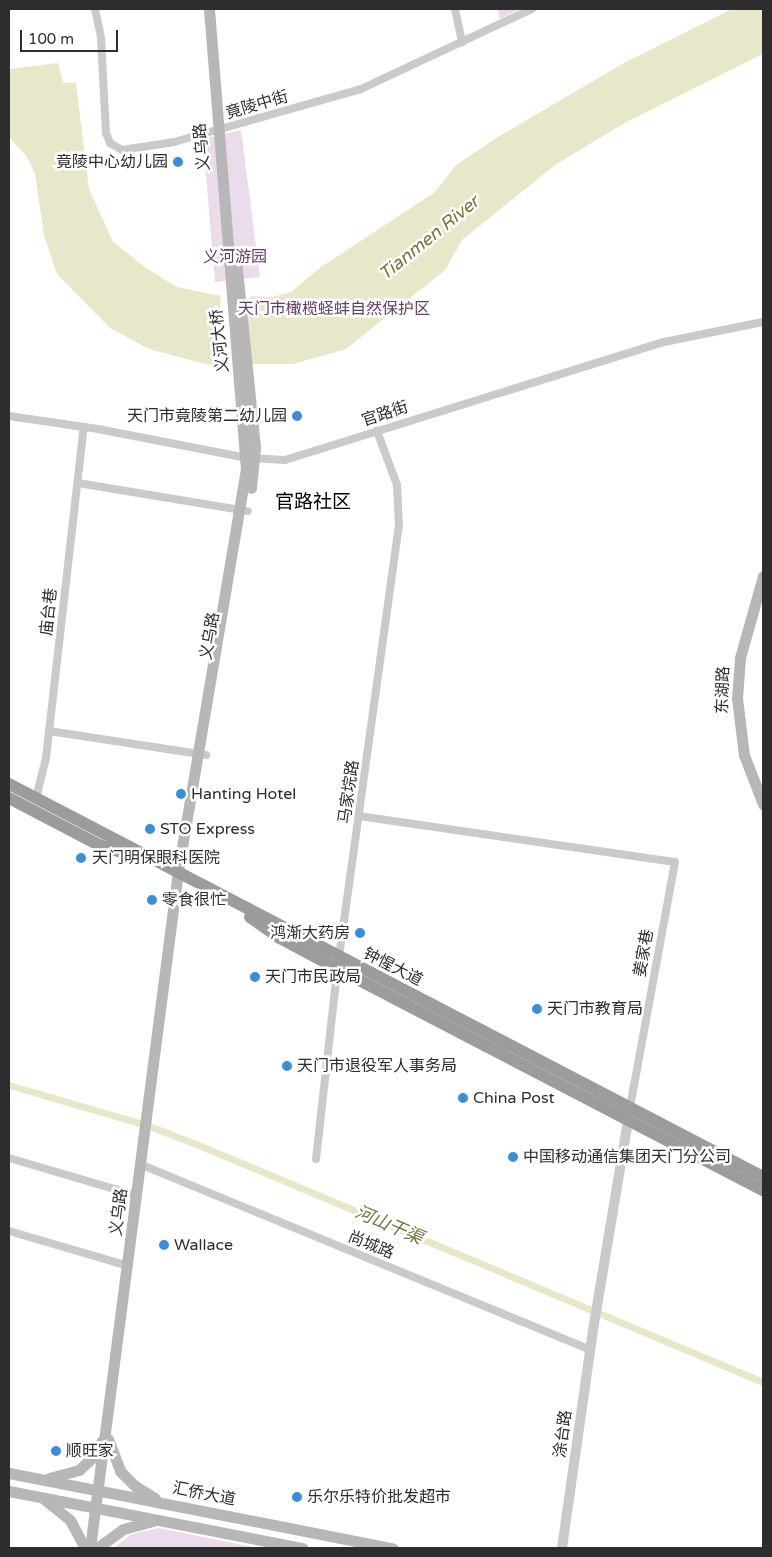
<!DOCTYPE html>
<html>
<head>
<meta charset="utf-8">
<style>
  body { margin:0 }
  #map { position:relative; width:772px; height:1557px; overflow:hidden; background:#fff; font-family:"Varela Round","Noto Sans SC",sans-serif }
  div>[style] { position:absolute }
  .green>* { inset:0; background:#eadcea }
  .water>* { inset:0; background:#e9e7c9 }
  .pier>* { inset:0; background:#fff; transform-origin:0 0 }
  .canal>* { height:7px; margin:-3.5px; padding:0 3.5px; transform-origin:3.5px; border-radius:3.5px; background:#e9e7c9 }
  .minor>* { height:8px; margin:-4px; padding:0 4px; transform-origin:4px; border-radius:4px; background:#cacaca }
  .tertiary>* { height:10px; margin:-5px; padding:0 5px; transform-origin:5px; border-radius:5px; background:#cacaca }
  .secondary>* { height:11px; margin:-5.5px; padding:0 5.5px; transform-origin:5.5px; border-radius:5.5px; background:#b7b7b7 }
  .trunk>* { height:12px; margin:-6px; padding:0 6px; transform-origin:6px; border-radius:6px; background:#9c9c9c }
  .dots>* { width:14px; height:14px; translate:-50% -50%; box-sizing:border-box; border:2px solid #fff; border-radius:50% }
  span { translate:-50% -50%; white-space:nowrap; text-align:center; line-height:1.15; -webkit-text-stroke:5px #fff; paint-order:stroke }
  .street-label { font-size:16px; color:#2d2d2d }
  .poi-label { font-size:16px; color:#2d2d2d }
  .right { translate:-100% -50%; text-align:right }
  .left { translate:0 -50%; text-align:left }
  .park-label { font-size:16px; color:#663d63 }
  .water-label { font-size:18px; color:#797439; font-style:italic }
  .quarter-label { font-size:19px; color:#000 }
  .frame { position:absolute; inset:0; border:10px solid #2d2d2d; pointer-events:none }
  .scale { position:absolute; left:20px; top:30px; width:98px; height:22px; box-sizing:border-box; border:2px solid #2d2d2d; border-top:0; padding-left:6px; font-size:15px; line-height:18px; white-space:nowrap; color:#2d2d2d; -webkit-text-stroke:4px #fff; paint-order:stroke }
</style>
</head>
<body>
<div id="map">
  <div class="green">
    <div style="clip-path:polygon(497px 9px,520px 9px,500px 19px)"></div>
    <div style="clip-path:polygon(241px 130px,260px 277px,215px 282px,203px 139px)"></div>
    <div style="clip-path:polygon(159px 1528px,257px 1548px,113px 1548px,132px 1534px)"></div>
  </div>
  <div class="water">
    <div style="clip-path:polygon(732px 9px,763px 9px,763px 54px,623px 124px,555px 165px,462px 240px,445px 270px,346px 349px,293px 364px,205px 364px,149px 349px,110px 328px,57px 274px,44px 236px,35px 174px,27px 157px,9px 137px,9px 69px,58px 63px,63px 83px,76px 83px,89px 189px,113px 242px,146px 268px,177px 287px,215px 295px,272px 297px,291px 292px,321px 267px,435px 192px,456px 165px,501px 135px,624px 63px)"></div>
  </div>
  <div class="pier">
    <div style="left:221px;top:293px;width:29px;height:74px;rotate:4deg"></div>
  </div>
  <div class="canal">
    <div style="left:9px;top:1085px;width:146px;rotate:16.3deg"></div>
    <div style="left:149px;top:1126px;width:56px;rotate:21deg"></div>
    <div style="left:201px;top:1146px;width:610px;rotate:22.78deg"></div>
  </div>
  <div class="minor">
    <div style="left:95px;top:9px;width:30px;rotate:78deg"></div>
    <div style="left:101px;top:38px;width:95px;rotate:87deg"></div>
    <div style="left:106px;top:133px;width:11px;rotate:68deg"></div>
    <div style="left:110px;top:143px;width:14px;rotate:30deg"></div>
    <div style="left:122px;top:150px;width:53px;rotate:-8.7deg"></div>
    <div style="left:174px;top:142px;width:194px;rotate:-15.8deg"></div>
    <div style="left:361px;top:89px;width:189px;rotate:-25.1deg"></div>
    <div style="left:455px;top:9px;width:34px;rotate:78deg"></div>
    <div style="left:9px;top:416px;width:90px;rotate:8.3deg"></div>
    <div style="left:98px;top:429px;width:152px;rotate:11deg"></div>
    <div style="left:247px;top:458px;width:38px;rotate:3deg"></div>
    <div style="left:285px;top:460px;width:397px;rotate:-17.3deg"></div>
    <div style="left:664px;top:342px;width:101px;rotate:-11.4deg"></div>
    <div style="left:78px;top:483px;width:172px;rotate:9.4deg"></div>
    <div style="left:49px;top:731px;width:159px;rotate:8.7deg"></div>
    <div style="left:36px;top:798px;width:41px;rotate:-76deg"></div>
    <div style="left:46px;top:758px;width:333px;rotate:-83.5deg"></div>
    <div style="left:359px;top:816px;width:319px;rotate:8.3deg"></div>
    <div style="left:675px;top:862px;width:249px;rotate:100.4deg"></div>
    <div style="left:9px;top:1158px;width:134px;rotate:16.4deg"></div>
    <div style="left:316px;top:1159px;width:196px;rotate:-83.6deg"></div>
    <div style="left:338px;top:964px;width:442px;rotate:-82.1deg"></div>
    <div style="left:399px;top:526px;width:41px;rotate:-92.8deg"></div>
    <div style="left:397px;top:485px;width:58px;rotate:-110.3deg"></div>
    <div style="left:142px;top:1165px;width:485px;rotate:22.4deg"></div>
    <div style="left:9px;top:1231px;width:125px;rotate:16.3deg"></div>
  </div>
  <div class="tertiary">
    <div style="left:562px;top:1548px;width:226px;rotate:-81.9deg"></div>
    <div style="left:594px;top:1324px;width:213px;rotate:-80.5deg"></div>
  </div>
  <div class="secondary">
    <div style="left:236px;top:260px;width:189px;rotate:84.2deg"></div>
    <div style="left:255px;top:448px;width:40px;rotate:95.7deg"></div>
    <div style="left:763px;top:576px;width:85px;rotate:105.7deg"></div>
    <div style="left:740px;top:658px;width:40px;rotate:94.3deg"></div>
    <div style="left:737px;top:698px;width:57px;rotate:83deg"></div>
    <div style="left:744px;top:755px;width:53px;rotate:68.8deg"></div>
    <div style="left:108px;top:1439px;width:34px;rotate:69deg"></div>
    <div style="left:120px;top:1471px;width:21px;rotate:45deg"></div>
    <div style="left:135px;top:1486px;width:23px;rotate:31deg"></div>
    <div style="left:9px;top:1473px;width:391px;rotate:11.1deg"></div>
    <div style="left:49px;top:1478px;width:31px;rotate:-15deg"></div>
    <div style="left:79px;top:1470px;width:16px;rotate:-43deg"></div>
    <div style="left:91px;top:1459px;width:21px;rotate:-59deg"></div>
    <div style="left:9px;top:1491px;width:299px;rotate:11deg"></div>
    <div style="left:44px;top:1499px;width:33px;rotate:39deg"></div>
    <div style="left:70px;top:1520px;width:32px;rotate:62deg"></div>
    <div style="left:90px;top:1548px;width:683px;rotate:-82.59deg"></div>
    <div style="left:178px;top:871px;width:408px;rotate:-80.4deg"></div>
    <div style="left:246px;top:469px;width:461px;rotate:-94.6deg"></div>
    <div style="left:97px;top:1548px;width:32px;rotate:-36deg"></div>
    <div style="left:123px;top:1529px;width:31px;rotate:-15deg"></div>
  </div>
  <div class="trunk">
    <div style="left:9px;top:784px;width:850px;rotate:27.53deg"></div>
    <div style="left:9px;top:798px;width:104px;rotate:27.6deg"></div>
    <div style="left:101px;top:846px;width:25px;rotate:16deg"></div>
    <div style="left:250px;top:917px;width:37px;rotate:35deg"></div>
    <div style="left:280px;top:938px;width:66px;rotate:28.1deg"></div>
    <div style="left:338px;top:969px;width:479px;rotate:27.5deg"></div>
  </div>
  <div class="dots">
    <div style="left:178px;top:162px;background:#398ddb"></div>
    <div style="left:297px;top:416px;background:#398ddb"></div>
    <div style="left:181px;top:794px;background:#398ddb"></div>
    <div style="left:150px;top:829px;background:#398ddb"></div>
    <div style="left:81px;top:858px;background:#398ddb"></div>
    <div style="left:152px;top:900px;background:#398ddb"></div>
    <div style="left:360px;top:933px;background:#398ddb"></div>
    <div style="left:255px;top:977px;background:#398ddb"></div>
    <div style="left:537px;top:1009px;background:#398ddb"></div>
    <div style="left:287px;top:1066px;background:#398ddb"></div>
    <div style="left:463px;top:1098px;background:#398ddb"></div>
    <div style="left:513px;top:1157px;background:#398ddb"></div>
    <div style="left:164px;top:1245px;background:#398ddb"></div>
    <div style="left:56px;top:1451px;background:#398ddb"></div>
    <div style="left:297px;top:1497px;background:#398ddb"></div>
  </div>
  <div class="street-label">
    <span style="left:257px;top:105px;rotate:-16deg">竟陵中街</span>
    <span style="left:202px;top:147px;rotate:-95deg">义乌路</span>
    <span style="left:220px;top:341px;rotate:-96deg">义河大桥</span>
    <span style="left:385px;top:414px;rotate:-18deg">官路街</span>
    <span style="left:49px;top:612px;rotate:-84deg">庙台巷</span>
    <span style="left:210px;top:636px;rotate:-80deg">义乌路</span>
    <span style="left:723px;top:690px;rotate:-88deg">东湖路</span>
    <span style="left:349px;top:792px;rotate:-82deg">马家垸路</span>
    <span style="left:644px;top:953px;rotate:-80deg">姜家巷</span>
    <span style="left:393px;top:967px;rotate:27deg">钟惺大道</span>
    <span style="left:119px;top:1212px;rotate:-83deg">义乌路</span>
    <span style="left:371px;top:1245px;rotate:22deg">尚城路</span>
    <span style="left:563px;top:1434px;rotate:-82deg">涂台路</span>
    <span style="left:204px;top:1494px;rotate:11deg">汇侨大道</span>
  </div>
  <div class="poi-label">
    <span class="right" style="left:168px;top:162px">竟陵中心幼儿园</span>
    <span class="right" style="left:287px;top:416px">天门市竟陵第二幼儿园</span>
    <span class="left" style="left:191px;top:794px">Hanting Hotel</span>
    <span class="left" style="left:160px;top:829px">STO Express</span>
    <span class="left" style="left:92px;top:858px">天门明保眼科医院</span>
    <span class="left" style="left:162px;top:900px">零食很忙</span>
    <span class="right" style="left:350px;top:933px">鸿渐大药房</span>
    <span class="left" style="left:265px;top:977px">天门市民政局</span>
    <span class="left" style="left:547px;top:1009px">天门市教育局</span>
    <span class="left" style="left:297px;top:1066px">天门市退役军人事务局</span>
    <span class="left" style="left:473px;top:1098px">China Post</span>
    <span class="left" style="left:523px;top:1157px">中国移动通信集团天门分公司</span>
    <span class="left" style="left:174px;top:1245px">Wallace</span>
    <span class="left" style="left:66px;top:1451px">顺旺家</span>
    <span class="left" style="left:307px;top:1497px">乐尔乐特价批发超市</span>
  </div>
  <div class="park-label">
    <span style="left:235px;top:257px">义河游园</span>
    <span style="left:334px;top:309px">天门市橄榄蛏蚌自然保护区</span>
  </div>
  <div class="water-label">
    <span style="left:429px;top:238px;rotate:-39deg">Tianmen River</span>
    <span style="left:389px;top:1225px;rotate:23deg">河山干渠</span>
  </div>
  <div class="quarter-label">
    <span style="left:313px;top:503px">官路社区</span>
  </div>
  <div class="frame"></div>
  <div class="scale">100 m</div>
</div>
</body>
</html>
